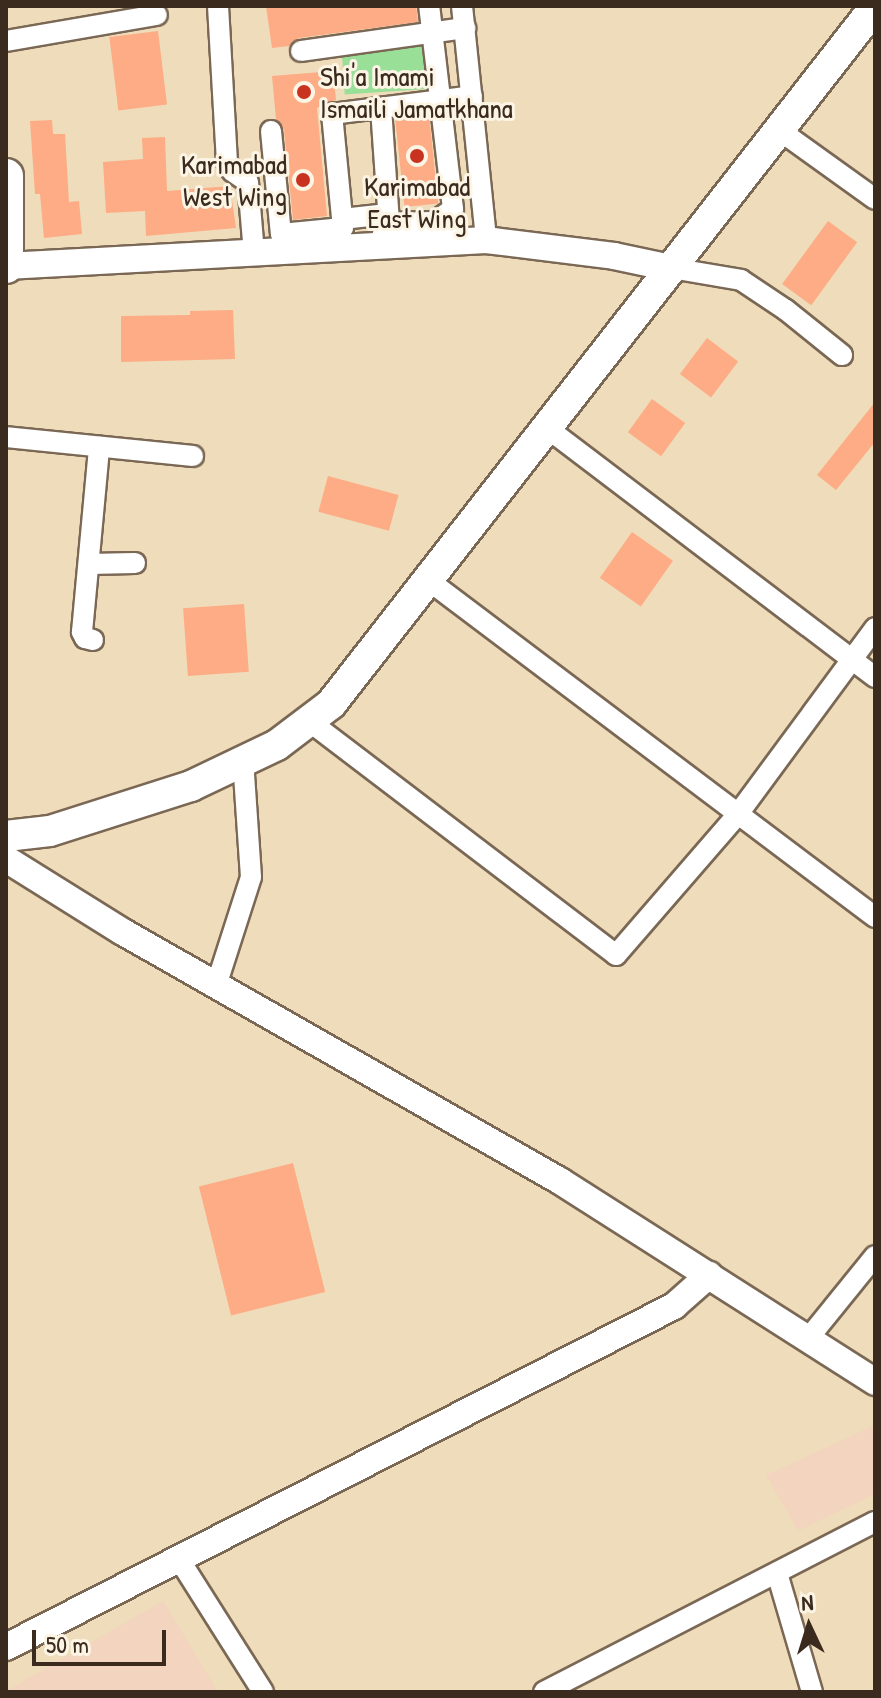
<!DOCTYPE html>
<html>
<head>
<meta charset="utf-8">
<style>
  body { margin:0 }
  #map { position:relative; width:881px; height:1698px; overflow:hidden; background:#efdcba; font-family:"Patrick Hand",sans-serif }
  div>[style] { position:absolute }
  .built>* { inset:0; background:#f3d4be }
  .green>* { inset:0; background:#99df97; transform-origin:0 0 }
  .building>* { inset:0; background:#fdac85; transform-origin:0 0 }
  .roads { filter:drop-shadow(2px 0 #7a6855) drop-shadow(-2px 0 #7a6855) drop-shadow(0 2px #7a6855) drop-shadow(0 -2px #7a6855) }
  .minor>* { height:20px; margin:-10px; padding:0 10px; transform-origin:10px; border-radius:10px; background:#fff }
  .tertiary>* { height:26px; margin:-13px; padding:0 13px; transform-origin:13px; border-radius:13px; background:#fff }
  .secondary>* { height:30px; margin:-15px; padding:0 15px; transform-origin:15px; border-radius:15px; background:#fff }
  .primary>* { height:34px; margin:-17px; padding:0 17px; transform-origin:17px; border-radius:17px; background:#fff }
  .dots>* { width:22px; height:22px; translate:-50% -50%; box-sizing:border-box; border:4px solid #fcf5e5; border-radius:50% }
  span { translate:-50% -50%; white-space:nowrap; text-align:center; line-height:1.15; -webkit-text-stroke:6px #fcf5e5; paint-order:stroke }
  .poi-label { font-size:28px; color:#3b2a1e }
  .left { translate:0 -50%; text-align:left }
  .right { translate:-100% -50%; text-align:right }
  .frame { position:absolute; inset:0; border:8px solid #3b2a1e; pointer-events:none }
  .north { position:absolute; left:769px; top:1586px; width:80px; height:80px; -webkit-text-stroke:6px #fcf5e5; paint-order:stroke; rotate:356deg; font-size:22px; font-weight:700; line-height:32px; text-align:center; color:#3b2a1e }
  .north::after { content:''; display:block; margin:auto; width:28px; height:36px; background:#3b2a1e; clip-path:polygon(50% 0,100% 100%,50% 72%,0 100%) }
  .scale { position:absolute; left:32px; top:1630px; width:134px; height:36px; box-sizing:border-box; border:4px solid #3b2a1e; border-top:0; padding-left:10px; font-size:24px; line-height:28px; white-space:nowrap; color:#3b2a1e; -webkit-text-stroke:6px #fcf5e5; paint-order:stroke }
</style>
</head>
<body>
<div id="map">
  <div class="built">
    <div style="clip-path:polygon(873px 1426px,875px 1494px,798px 1531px,766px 1475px)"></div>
    <div style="clip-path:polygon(163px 1601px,218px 1692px,6px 1692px,6px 1691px)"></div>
  </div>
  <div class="green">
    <div style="left:423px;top:38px;width:51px;height:82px;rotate:86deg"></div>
  </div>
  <div class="building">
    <div style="clip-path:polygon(266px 6px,416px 6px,418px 22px,299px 38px,289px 46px,272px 48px)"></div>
    <div style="left:158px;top:31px;width:74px;height:49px;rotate:83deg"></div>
    <div style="clip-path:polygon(333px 71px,336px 100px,317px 108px,327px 216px,293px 220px,284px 130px,276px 119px,272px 76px)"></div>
    <div style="left:429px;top:115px;width:89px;height:34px;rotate:84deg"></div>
    <div style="clip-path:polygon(52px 120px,53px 134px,65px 134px,69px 202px,79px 201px,82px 234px,44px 238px,40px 194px,35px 194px,30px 121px)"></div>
    <div style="clip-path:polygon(165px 137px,167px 191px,230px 186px,236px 228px,146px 236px,145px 211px,106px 213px,103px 162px,143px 159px,142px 138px)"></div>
    <div style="left:828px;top:221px;width:36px;height:78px;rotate:36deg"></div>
    <div style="clip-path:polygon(233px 310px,235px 359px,121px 362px,121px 316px,190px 315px,190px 311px)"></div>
    <div style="left:707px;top:338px;width:39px;height:45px;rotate:37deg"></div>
    <div style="left:652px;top:399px;width:41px;height:41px;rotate:36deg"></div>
    <div style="clip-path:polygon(875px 402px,875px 442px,836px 490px,817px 475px)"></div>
    <div style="left:328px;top:476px;width:73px;height:37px;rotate:15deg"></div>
    <div style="left:632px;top:532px;width:50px;height:56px;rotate:35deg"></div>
    <div style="left:244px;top:604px;width:68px;height:61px;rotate:86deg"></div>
    <div style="left:293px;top:1163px;width:133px;height:97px;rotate:76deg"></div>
  </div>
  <div class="roads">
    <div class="minor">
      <div style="left:218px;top:6px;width:156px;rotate:86.7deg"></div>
      <div style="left:227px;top:162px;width:10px;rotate:61deg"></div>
      <div style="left:232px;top:171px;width:19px;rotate:35deg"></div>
      <div style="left:248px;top:182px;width:71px;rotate:85.2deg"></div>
      <div style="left:462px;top:6px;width:235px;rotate:84.1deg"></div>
      <div style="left:6px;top:41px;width:153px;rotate:-9.8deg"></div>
      <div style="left:301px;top:51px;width:166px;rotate:-8deg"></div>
      <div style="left:381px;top:108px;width:115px;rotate:86deg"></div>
      <div style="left:389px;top:223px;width:13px;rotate:119deg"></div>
      <div style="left:779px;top:130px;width:118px;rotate:35.7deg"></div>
      <div style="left:271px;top:131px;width:103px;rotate:84.5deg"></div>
      <div style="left:281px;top:234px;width:62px;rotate:-5.5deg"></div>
      <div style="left:343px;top:228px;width:115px;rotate:-95.5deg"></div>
      <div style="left:332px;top:114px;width:141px;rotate:-7.3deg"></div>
      <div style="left:342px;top:219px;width:46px;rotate:-6.2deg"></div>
      <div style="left:389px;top:223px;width:45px;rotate:-1.3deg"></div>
      <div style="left:434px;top:222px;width:23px;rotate:-34deg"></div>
      <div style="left:453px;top:209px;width:204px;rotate:-96.7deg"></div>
      <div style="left:671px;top:268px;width:71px;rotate:9.7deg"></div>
      <div style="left:741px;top:280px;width:54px;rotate:33.7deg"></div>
      <div style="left:786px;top:310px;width:72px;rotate:38.8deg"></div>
      <div style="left:547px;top:428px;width:412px;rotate:37.2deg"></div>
      <div style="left:6px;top:437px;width:188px;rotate:5.8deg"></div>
      <div style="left:89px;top:564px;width:46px;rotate:-1.2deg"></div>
      <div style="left:428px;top:580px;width:560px;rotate:37.01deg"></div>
      <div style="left:93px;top:640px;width:8px;rotate:-166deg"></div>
      <div style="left:85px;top:638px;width:7px;rotate:-117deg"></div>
      <div style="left:82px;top:632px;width:186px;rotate:-84.7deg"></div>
      <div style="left:309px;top:721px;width:386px;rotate:37.3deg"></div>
      <div style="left:616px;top:955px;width:186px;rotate:-49.1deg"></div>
      <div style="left:738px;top:814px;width:231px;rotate:-53.6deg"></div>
      <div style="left:216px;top:986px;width:114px;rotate:-72.2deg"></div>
      <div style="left:251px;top:877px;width:116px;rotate:-93.9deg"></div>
      <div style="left:807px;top:1340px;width:108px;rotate:-51deg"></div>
      <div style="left:179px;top:1559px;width:157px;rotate:57.7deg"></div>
      <div style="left:777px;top:1573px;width:124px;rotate:73.6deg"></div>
      <div style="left:544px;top:1692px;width:372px;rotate:-27.2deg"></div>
    </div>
    <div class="tertiary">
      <div style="left:6px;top:266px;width:481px;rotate:-3.1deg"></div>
      <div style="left:486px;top:240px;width:129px;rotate:7.1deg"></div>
      <div style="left:614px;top:256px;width:58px;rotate:11.9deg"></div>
      <div style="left:6px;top:859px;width:138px;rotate:32deg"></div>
      <div style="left:123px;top:932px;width:503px;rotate:29.67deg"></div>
      <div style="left:560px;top:1181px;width:374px;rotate:32.5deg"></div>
      <div style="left:6px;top:1647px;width:750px;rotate:-27.04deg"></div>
      <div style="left:674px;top:1306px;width:47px;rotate:-41.5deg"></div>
    </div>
    <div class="secondary">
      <div style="left:6px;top:836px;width:44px;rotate:-6.5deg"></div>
      <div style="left:50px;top:831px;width:148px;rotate:-17.7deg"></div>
      <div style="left:191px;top:786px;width:95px;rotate:-25.5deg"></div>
      <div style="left:277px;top:745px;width:68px;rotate:-37.2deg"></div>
      <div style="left:331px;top:704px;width:884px;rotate:-52.03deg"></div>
    </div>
    <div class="primary">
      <div style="left:6px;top:176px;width:90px;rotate:90deg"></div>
    </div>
  </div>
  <div class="dots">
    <div style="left:304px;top:92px;background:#c8321e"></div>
    <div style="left:417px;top:156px;background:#c8321e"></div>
    <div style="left:303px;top:180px;background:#c8321e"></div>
  </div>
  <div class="poi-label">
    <span class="left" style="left:320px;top:92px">Shi'a Imami<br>Ismaili Jamatkhana</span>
    <span class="right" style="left:287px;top:180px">Karimabad<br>West Wing</span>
    <span style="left:417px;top:202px">Karimabad<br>East Wing</span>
  </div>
  <div class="frame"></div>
  <div class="north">N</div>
  <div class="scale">50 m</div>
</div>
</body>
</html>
